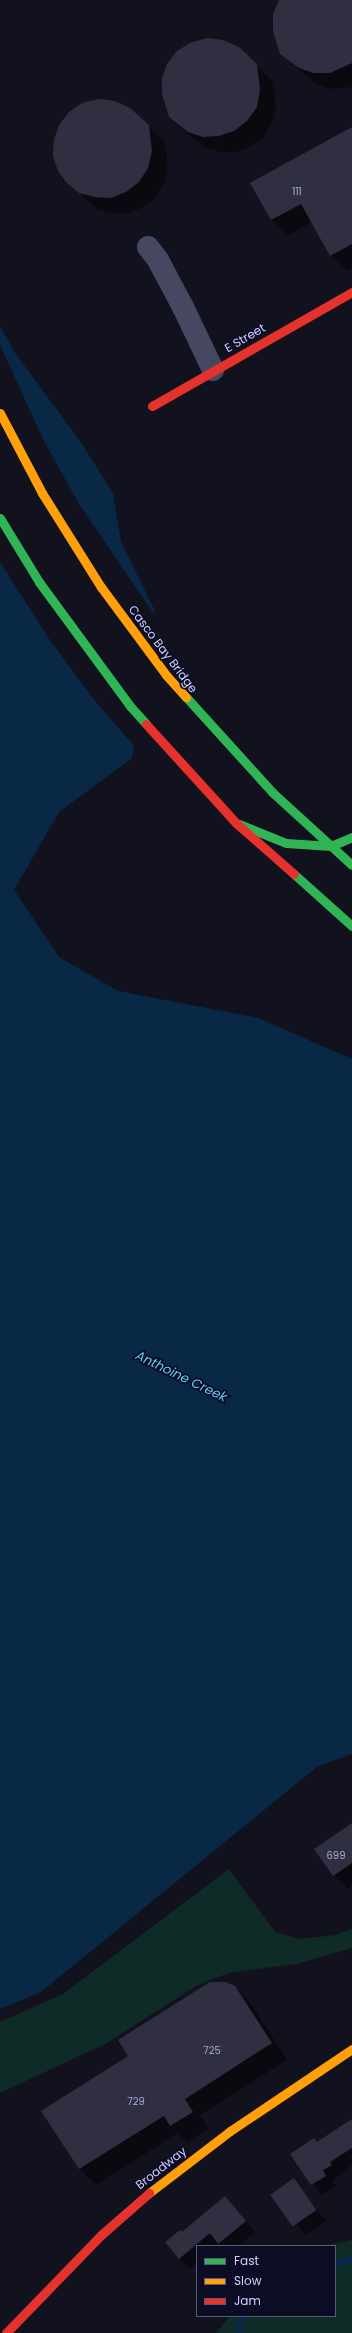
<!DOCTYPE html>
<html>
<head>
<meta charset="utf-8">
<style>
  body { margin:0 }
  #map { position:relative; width:352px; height:2333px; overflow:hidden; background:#12121f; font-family:Poppins,sans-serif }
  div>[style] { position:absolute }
  .green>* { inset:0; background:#0f2b27 }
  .water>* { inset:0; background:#082845 }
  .pier>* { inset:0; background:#12121f }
  .shadow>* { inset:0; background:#0007 }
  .stream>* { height:7px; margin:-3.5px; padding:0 3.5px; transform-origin:3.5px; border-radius:3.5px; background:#082845 }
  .building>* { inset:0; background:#302f41; transform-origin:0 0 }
  .street>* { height:22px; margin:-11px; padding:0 11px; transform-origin:11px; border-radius:11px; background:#454860 }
  .fast>* { height:9px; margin:-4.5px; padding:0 4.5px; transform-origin:4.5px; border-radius:4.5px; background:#30b455 }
  .slow>* { height:9px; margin:-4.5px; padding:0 4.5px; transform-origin:4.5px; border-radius:4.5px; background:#ff9f0a }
  .jam>* { height:9px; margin:-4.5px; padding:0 4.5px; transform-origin:4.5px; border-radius:4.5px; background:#e5322d }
  span { translate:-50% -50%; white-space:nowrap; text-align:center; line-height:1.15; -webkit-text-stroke:3.5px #0c0c25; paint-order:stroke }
  .number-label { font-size:10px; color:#a7a9d0 }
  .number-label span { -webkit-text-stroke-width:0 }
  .street-label { font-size:12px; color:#cfd2ff }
  .water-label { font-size:13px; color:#5dcfff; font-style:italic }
  .legend { position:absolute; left:196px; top:2245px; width:140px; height:72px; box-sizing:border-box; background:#0c0c25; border:1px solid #5a5b7c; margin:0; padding:5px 7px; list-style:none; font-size:12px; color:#cfd2ff }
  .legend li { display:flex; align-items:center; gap:8px; height:20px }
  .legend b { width:20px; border:1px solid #5a5b7c }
</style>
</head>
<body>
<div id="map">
  <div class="green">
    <div style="clip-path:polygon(229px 1869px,275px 1932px,300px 1939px,335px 1935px,352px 1929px,352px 1948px,296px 1964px,233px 1972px,214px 1978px,196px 1986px,107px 2043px,0 2093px,0 2022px,63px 1994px)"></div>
    <div style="clip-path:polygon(352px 2240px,352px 2333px,216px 2333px,230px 2316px,335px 2316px,335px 2246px,321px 2246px)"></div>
  </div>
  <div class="water">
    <div style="clip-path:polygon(0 326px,15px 353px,80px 441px,113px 493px,121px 542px,155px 611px,132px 758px,59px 812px,14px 890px,59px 957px,118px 991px,258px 1018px,352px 1059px,352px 1754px,318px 1766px,41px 1992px,0 2009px)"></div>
  </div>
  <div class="pier">
    <div style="clip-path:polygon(0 345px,44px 441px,79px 504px,156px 617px,136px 748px,95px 701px,49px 639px,0 562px)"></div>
  </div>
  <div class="shadow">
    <div style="clip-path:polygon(280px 0,352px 0,352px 87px,331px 89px,316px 84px,281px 54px)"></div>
    <div style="clip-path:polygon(238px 47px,273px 82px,276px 107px,272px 123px,264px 137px,250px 147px,236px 152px,220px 152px,205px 148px,169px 117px)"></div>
    <div style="clip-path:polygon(148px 126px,165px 143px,168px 168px,164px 184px,155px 198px,142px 208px,127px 213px,112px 213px,97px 209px,68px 183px)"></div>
    <div style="clip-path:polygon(352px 128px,352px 269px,347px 271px,331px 255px,312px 222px,288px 236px,272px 220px,252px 183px)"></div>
    <div style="clip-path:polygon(352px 1824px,352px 1886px,348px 1889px,334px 1875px)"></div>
    <div style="clip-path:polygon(235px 1987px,251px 2004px,287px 2060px,200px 2115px,208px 2129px,187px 2142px,178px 2133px,96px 2185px,80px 2169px,43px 2111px)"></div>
    <div style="clip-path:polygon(352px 2120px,352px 2165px,332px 2181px,336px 2186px,322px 2195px,291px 2154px,317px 2143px)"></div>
    <div style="clip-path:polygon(294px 2180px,326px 2221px,306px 2235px,296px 2224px)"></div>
    <div style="clip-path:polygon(225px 2198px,255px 2232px,238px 2246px,220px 2244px,197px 2246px,197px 2262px,190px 2269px,179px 2258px,182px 2233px)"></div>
  </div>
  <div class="stream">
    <div style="left:335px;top:2263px;width:17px;rotate:-13deg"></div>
    <div style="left:237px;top:2333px;width:18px;rotate:-74deg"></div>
  </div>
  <div class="building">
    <div style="clip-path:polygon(279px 0,352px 0,352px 63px,330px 73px,314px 73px,299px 68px,280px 54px,273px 31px,273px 15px)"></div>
    <div style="clip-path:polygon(207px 38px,223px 40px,239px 47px,257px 64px,260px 90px,257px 107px,247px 121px,234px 131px,219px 136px,203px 137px,188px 132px,169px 117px,162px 94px,162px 78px,167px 64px,177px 51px,190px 43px)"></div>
    <div style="clip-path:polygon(98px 99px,115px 101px,130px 108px,149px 125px,152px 151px,148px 168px,139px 182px,126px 192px,111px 198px,95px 197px,79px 193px,67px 183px,58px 171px,53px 156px,54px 140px,59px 125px,69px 112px,82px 103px)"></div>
    <div style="clip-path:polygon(352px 127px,352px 244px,330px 256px,301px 204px,271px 220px,250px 183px)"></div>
    <div style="clip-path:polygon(352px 1823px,352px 1863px,333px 1876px,314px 1849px)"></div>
    <div style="clip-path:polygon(210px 1982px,226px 1982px,235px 1986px,272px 2043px,185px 2099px,193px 2112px,170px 2126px,164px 2116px,79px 2169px,41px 2111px,128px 2056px,118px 2040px)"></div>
    <div style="clip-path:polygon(352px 2119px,352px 2148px,330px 2162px,332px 2165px,323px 2170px,326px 2176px,311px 2185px,290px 2154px,314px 2138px,317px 2142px)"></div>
    <div style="left:294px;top:2178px;width:39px;height:29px;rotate:55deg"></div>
    <div style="clip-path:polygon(225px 2196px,246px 2221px,218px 2244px,210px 2233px,179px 2259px,165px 2242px,180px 2230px,182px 2232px)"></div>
  </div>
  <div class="street">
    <div style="left:148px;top:247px;width:16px;rotate:52deg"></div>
    <div style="left:158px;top:260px;width:53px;rotate:62deg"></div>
    <div style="left:183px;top:307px;width:70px;rotate:64.5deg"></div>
  </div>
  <div class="fast">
    <div style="left:0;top:518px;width:75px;rotate:58.6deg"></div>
    <div style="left:39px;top:582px;width:154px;rotate:53.7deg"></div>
    <div style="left:130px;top:706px;width:24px;rotate:48deg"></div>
    <div style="left:186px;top:697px;width:128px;rotate:47.8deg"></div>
    <div style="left:272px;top:792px;width:108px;rotate:42.4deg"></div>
    <div style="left:239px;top:824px;width:51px;rotate:22deg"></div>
    <div style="left:286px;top:843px;width:45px;rotate:3.8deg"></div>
    <div style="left:331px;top:846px;width:23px;rotate:-23deg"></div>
    <div style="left:294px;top:874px;width:78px;rotate:41.9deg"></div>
  </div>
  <div class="slow">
    <div style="left:0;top:413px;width:90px;rotate:62.3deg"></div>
    <div style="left:42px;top:493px;width:111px;rotate:57.9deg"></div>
    <div style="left:101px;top:587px;width:109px;rotate:53.5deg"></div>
    <div style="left:166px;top:675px;width:30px;rotate:48deg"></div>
    <div style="left:149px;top:2193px;width:102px;rotate:-37.4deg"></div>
    <div style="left:230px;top:2131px;width:147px;rotate:-33.9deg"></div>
  </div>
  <div class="jam">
    <div style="left:152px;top:406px;width:230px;rotate:-29.7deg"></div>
    <div style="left:146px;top:724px;width:134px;rotate:47.7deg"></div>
    <div style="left:236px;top:823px;width:77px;rotate:41.3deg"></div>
    <div style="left:6px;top:2333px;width:136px;rotate:-45.9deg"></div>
    <div style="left:101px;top:2235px;width:64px;rotate:-41.2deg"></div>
  </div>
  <div class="number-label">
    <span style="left:297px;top:192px">111</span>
    <span style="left:336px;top:1856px">699</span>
    <span style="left:212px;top:2051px">725</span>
    <span style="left:136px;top:2102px">729</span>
  </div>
  <div class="street-label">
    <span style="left:245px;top:338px;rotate:-30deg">E Street</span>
    <span style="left:163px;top:649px;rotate:53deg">Casco Bay Bridge</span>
    <span style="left:161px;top:2168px;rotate:-38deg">Broadway</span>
  </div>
  <div class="water-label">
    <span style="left:181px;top:1377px;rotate:26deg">Anthoine Creek</span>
  </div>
  <ul class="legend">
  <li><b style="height:5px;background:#30b455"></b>Fast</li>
  <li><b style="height:5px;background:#ff9f0a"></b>Slow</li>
  <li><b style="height:5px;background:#e5322d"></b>Jam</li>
  </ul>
</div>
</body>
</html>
